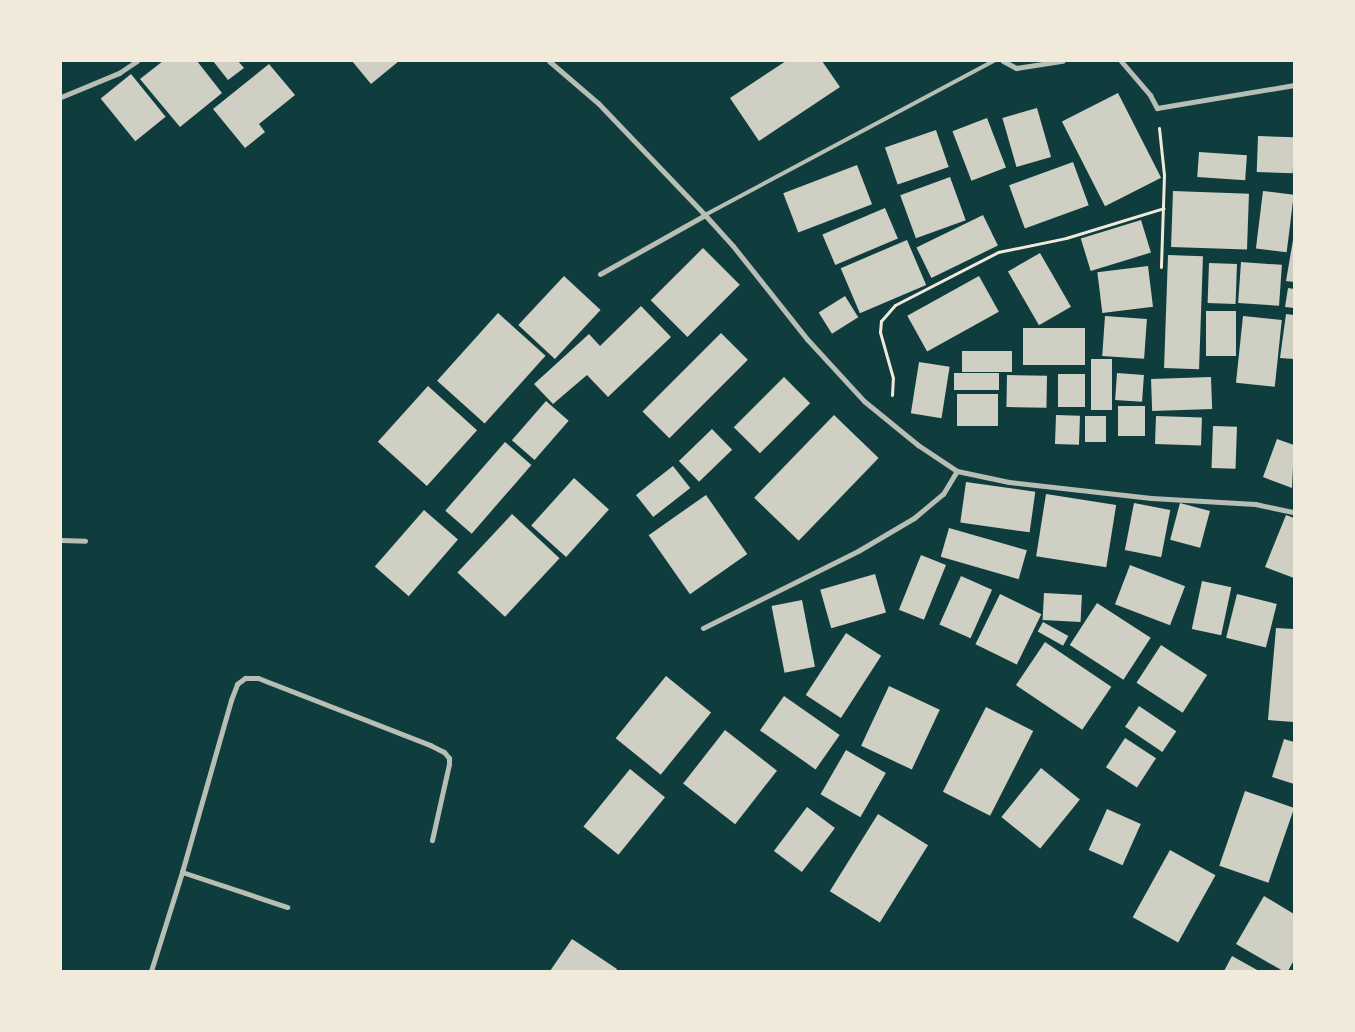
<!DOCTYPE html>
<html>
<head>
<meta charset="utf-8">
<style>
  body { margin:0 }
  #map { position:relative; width:1355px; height:1032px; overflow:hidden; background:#0f3d3e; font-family:Cabin,sans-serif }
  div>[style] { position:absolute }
  .building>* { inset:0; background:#cfcfc3; transform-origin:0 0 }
  .path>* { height:3px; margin:-1.5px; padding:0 1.5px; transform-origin:1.5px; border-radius:1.5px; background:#f1e9da }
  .service>* { height:4px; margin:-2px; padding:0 2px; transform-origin:2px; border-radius:2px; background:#b8beb3 }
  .minor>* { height:5px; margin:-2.5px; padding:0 2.5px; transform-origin:2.5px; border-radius:2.5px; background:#b8beb3 }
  span { translate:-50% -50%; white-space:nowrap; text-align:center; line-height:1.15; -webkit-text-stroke:4.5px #f1e9da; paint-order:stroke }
  .frame { position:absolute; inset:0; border:62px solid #f1e9da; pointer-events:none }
</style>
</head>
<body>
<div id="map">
  <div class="building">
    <div style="clip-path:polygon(163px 61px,197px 61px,222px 93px,180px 127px,140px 79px)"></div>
    <div style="clip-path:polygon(213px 61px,238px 61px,244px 68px,228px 80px)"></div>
    <div style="clip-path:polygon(352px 61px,399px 61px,371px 84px)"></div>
    <div style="clip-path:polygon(786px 61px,822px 61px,840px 87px,759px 141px,730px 98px)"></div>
    <div style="clip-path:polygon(269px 64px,295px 95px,259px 124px,265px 132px,245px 148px,213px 109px)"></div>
    <div style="left:131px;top:74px;width:55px;height:39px;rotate:51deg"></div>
    <div style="left:1118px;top:93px;width:95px;height:63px;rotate:63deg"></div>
    <div style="left:1037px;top:108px;width:51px;height:36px;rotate:74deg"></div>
    <div style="left:987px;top:118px;width:53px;height:37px;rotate:69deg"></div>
    <div style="left:936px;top:130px;width:39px;height:54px;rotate:71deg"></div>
    <div style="left:1258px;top:136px;width:36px;height:36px;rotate:2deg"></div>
    <div style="left:1199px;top:152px;width:48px;height:25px;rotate:4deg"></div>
    <div style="left:1073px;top:162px;width:46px;height:68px;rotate:70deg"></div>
    <div style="left:857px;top:165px;width:42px;height:79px;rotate:69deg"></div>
    <div style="left:950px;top:177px;width:46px;height:53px;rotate:70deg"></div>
    <div style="left:1173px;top:191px;width:76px;height:56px;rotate:2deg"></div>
    <div style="left:1263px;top:191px;width:31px;height:58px;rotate:7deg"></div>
    <div style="left:885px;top:208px;width:33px;height:68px;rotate:67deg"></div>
    <div style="left:983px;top:215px;width:34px;height:74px;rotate:64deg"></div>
    <div style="left:1141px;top:220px;width:34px;height:63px;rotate:73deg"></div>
    <div style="left:907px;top:240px;width:49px;height:72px;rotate:67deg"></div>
    <div style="clip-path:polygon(1293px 240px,1294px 240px,1294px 282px,1286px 281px)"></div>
    <div style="left:703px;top:248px;width:52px;height:74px;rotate:45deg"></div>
    <div style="left:1040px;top:253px;width:62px;height:37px;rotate:60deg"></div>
    <div style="left:1168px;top:255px;width:35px;height:113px;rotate:2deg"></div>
    <div style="left:1241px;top:262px;width:41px;height:41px;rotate:4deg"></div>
    <div style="left:1209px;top:263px;width:28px;height:40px;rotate:2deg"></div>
    <div style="left:1148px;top:266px;width:41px;height:51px;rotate:83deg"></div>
    <div style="left:564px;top:276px;width:50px;height:67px;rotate:43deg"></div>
    <div style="left:979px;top:276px;width:41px;height:82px;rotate:61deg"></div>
    <div style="clip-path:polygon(1288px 288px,1294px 289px,1294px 308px,1285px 307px)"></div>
    <div style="left:845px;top:296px;width:25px;height:31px;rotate:58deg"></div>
    <div style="clip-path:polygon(641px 306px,671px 337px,608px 397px,587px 375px,553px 404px,534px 384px,589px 334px,600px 346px)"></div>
    <div style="left:1206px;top:311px;width:30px;height:45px"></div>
    <div style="left:498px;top:313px;width:64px;height:91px;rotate:42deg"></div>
    <div style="clip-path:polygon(1286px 314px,1294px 315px,1294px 359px,1280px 358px)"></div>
    <div style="left:1105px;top:316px;width:42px;height:40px;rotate:4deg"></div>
    <div style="left:1243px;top:316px;width:39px;height:67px;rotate:6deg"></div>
    <div style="left:1023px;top:328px;width:62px;height:37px"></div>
    <div style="left:721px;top:333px;width:38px;height:111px;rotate:45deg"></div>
    <div style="left:962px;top:351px;width:50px;height:21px"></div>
    <div style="left:1091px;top:359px;width:21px;height:51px"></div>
    <div style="left:919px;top:362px;width:31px;height:52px;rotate:9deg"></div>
    <div style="left:954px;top:373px;width:45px;height:17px"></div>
    <div style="left:1117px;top:373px;width:27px;height:27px;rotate:4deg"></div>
    <div style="left:1085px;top:374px;width:33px;height:27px;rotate:90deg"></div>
    <div style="left:1007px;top:375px;width:40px;height:32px;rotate:1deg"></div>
    <div style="left:784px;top:377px;width:37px;height:71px;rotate:45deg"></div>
    <div style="left:1211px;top:377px;width:32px;height:60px;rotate:88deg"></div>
    <div style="left:428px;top:386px;width:66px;height:75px;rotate:42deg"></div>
    <div style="left:998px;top:394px;width:32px;height:41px;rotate:90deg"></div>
    <div style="left:546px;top:401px;width:30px;height:52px;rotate:41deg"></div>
    <div style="left:1118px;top:406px;width:27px;height:30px"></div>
    <div style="left:834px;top:415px;width:62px;height:115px;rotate:44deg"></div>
    <div style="left:1056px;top:415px;width:24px;height:29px;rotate:2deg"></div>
    <div style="left:1106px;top:416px;width:26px;height:21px;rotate:90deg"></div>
    <div style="left:1156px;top:416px;width:46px;height:28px;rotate:2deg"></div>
    <div style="left:1213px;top:426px;width:24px;height:42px;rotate:2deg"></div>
    <div style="left:712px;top:429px;width:29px;height:46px;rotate:46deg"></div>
    <div style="clip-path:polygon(1277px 439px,1294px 445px,1292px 488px,1263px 477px)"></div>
    <div style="left:505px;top:442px;width:35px;height:91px;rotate:41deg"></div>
    <div style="left:673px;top:466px;width:28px;height:47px;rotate:52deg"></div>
    <div style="left:574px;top:478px;width:47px;height:64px;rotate:42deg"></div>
    <div style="left:966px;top:482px;width:70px;height:41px;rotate:8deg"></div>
    <div style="left:1046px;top:494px;width:71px;height:63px;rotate:9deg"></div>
    <div style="left:706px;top:495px;width:72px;height:70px;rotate:55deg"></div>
    <div style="left:1134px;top:503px;width:37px;height:48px;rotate:11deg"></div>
    <div style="left:1180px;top:503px;width:31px;height:38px;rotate:15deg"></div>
    <div style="left:424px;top:510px;width:45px;height:75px;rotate:41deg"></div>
    <div style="left:512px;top:514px;width:65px;height:80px;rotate:43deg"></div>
    <div style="clip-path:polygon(1286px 515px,1294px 518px,1294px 578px,1265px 567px)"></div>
    <div style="left:949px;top:528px;width:81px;height:30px;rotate:16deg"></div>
    <div style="left:921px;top:555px;width:27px;height:59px;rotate:22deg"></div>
    <div style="left:1130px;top:565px;width:59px;height:42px;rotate:21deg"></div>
    <div style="left:875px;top:574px;width:40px;height:57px;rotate:74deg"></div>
    <div style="left:961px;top:576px;width:34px;height:53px;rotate:24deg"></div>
    <div style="left:1202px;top:581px;width:30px;height:49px;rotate:12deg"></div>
    <div style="left:1044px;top:593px;width:38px;height:27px;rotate:3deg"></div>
    <div style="left:1000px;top:594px;width:46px;height:56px;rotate:26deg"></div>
    <div style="left:1237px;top:594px;width:41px;height:45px;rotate:14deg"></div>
    <div style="left:802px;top:600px;width:68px;height:31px;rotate:79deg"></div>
    <div style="left:1097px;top:603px;width:64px;height:50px;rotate:33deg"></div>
    <div style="left:1043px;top:622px;width:29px;height:11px;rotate:29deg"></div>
    <div style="clip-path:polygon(1276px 628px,1294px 629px,1294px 722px,1268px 720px)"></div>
    <div style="left:846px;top:633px;width:42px;height:74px;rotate:33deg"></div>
    <div style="left:1045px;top:642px;width:80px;height:52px;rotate:34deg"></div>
    <div style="left:1161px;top:645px;width:55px;height:45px;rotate:33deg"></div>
    <div style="left:666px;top:676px;width:58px;height:80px;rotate:39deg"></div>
    <div style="left:889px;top:686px;width:56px;height:66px;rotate:25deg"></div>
    <div style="left:784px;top:696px;width:68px;height:42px;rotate:35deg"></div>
    <div style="left:1139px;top:706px;width:45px;height:25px;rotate:34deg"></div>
    <div style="left:986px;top:707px;width:53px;height:95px;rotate:27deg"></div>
    <div style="left:725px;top:730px;width:66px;height:68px;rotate:38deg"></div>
    <div style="left:1125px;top:738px;width:37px;height:35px;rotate:33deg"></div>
    <div style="clip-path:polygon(1284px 739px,1294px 742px,1294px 784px,1272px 777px)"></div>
    <div style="left:846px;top:750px;width:46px;height:51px;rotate:30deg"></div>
    <div style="left:1041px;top:768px;width:50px;height:63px;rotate:39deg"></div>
    <div style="left:630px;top:769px;width:45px;height:74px;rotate:39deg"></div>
    <div style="left:1245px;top:791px;width:52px;height:79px;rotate:19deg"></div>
    <div style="left:807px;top:807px;width:35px;height:55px;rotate:37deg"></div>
    <div style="left:1107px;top:809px;width:37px;height:45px;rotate:24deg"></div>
    <div style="left:878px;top:814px;width:59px;height:91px;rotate:32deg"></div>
    <div style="left:1170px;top:850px;width:52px;height:77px;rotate:29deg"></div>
    <div style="clip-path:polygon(1264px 896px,1294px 914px,1294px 960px,1288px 971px,1283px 971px,1236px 944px)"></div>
    <div style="clip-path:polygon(572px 939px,617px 969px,616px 971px,550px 971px)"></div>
    <div style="clip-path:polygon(1232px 956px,1259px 971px,1224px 971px)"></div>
  </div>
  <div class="path">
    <div style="left:1159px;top:128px;width:47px;rotate:83.9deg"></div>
    <div style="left:1164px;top:175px;width:92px;rotate:91.9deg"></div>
    <div style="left:892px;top:395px;width:17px;rotate:-87deg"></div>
    <div style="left:893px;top:378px;width:48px;rotate:-105.8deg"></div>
    <div style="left:880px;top:332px;width:11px;rotate:-85deg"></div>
    <div style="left:881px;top:321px;width:21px;rotate:-49deg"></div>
    <div style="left:895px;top:305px;width:116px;rotate:-27.2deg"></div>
    <div style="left:998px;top:252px;width:69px;rotate:-11.6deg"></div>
    <div style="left:1066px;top:238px;width:102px;rotate:-17deg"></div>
  </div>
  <div class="service">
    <div style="left:705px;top:215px;width:327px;rotate:-28.1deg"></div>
  </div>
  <div class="minor">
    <div style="left:549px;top:61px;width:65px;rotate:40.6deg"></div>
    <div style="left:598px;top:103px;width:155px;rotate:46.3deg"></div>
    <div style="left:705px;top:215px;width:42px;rotate:47.9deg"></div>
    <div style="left:733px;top:246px;width:119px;rotate:51.5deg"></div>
    <div style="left:807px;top:339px;width:84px;rotate:47.4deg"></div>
    <div style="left:864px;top:401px;width:70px;rotate:39.2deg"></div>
    <div style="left:918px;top:445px;width:47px;rotate:33.7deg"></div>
    <div style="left:957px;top:471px;width:53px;rotate:11.9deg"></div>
    <div style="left:1009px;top:482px;width:143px;rotate:6.4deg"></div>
    <div style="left:1151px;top:498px;width:104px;rotate:3.3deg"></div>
    <div style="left:1255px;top:504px;width:40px;rotate:12deg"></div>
    <div style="left:1003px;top:61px;width:15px;rotate:28deg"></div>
    <div style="left:1016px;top:68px;width:47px;rotate:-8.7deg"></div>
    <div style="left:1121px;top:61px;width:45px;rotate:49.5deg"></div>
    <div style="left:1150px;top:95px;width:15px;rotate:62deg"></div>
    <div style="left:1157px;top:108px;width:139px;rotate:-9.5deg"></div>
    <div style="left:61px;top:97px;width:63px;rotate:-22.5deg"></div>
    <div style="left:119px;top:73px;width:22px;rotate:-34deg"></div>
    <div style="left:600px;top:274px;width:120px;rotate:-29.3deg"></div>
    <div style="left:61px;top:540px;width:24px;rotate:2deg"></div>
    <div style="left:703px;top:628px;width:173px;rotate:-26.4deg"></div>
    <div style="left:858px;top:551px;width:65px;rotate:-30.5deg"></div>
    <div style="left:914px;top:518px;width:38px;rotate:-40deg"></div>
    <div style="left:943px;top:494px;width:27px;rotate:-59deg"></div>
    <div style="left:182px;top:872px;width:111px;rotate:18.4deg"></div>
    <div style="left:151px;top:971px;width:104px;rotate:-72.6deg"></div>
    <div style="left:182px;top:872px;width:179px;rotate:-74.1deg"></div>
    <div style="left:231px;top:700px;width:17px;rotate:-69deg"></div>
    <div style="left:237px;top:684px;width:10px;rotate:-37deg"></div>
    <div style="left:245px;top:678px;width:13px"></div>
    <div style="left:258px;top:678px;width:185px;rotate:21.3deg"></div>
    <div style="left:430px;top:745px;width:16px;rotate:27deg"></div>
    <div style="left:444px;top:752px;width:8px;rotate:50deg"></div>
    <div style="left:449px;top:758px;width:6px;rotate:90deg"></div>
    <div style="left:449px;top:764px;width:78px;rotate:102.6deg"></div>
  </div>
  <div class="frame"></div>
</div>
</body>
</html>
